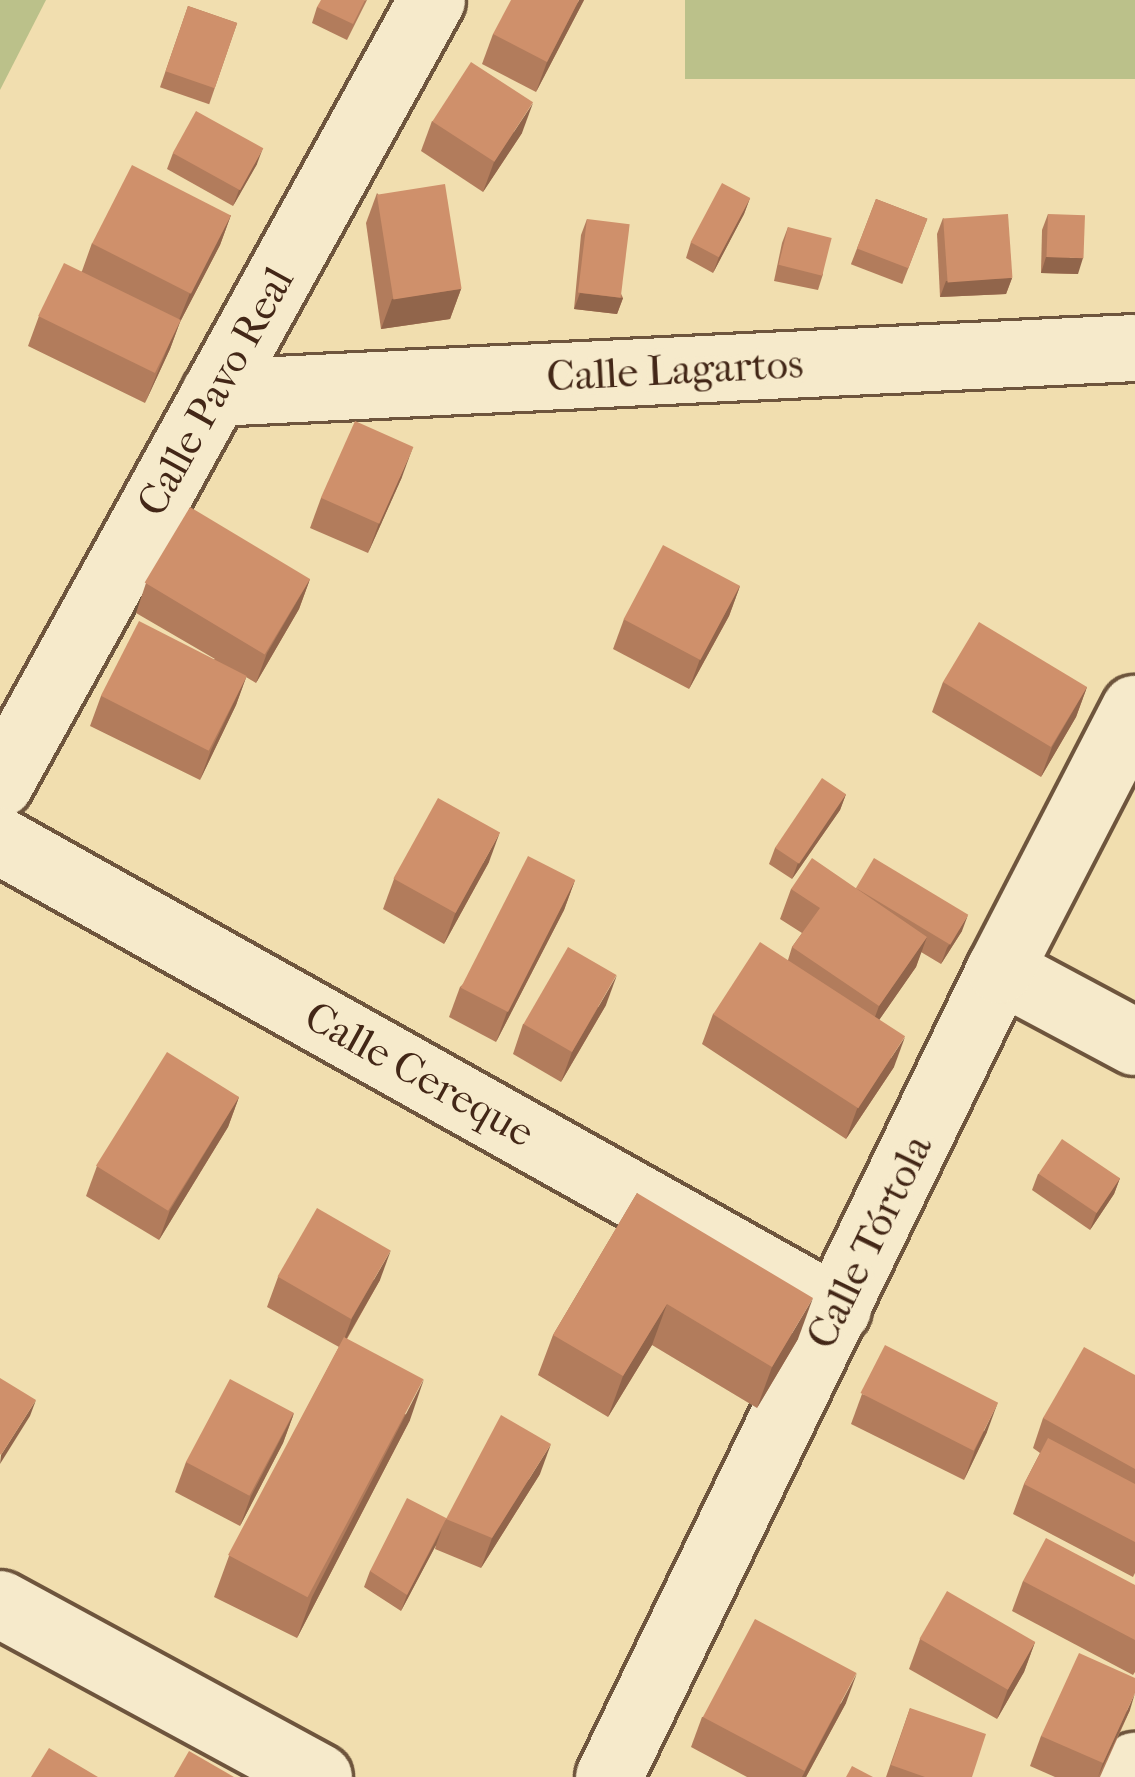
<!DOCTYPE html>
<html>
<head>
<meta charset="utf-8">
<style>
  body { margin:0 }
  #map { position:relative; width:1135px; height:1777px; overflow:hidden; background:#f1deaf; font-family:"IM FELL French Canon",serif }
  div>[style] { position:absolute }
  .green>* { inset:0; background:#bbc18a; transform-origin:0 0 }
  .roads { filter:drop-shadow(3px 0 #6e553d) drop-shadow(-3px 0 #6e553d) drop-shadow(0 3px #6e553d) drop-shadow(0 -3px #6e553d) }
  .street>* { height:66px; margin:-33px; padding:0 33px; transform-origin:33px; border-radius:33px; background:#f6eacb }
  .wall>* { inset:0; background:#b27c5c; transform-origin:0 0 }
  .shaded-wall>* { inset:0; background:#91654b }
  .building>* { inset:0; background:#cf906b; transform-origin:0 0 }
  span { translate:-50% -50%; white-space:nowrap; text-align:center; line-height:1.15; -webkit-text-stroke:12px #f6eacb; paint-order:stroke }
  .street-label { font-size:42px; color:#432717 }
</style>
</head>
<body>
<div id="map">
  <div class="green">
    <div style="clip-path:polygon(0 0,46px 0,0 90px)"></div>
    <div style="left:685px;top:0;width:450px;height:79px"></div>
  </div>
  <div class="roads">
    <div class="street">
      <div style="left:215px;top:393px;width:921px;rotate:-2.8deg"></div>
      <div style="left:0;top:784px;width:895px;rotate:-61.14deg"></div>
      <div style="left:0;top:841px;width:960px;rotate:29.23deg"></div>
      <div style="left:1000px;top:970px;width:153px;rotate:28.1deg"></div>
      <div style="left:0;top:1604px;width:363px;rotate:28.5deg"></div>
      <div style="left:609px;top:1777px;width:897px;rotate:-64.15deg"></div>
      <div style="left:1000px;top:970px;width:294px;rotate:-62.7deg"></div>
      <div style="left:1129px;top:1777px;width:13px;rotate:-61deg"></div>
    </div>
  </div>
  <div class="wall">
    <div style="clip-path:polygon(367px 0,347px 40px,312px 23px,317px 7px)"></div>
    <div style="clip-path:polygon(584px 0,536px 92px,482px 64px,493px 34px)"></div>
    <div style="left:188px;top:6px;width:52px;height:86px;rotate:19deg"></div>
    <div style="clip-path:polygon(432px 121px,522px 133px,483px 192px,421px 151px)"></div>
    <div style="clip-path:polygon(173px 153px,257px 164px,233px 206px,167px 169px)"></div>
    <div style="clip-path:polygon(377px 193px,461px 289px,450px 319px,381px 329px,366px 223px)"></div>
    <div style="clip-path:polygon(750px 198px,744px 214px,713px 273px,686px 258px,691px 242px)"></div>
    <div style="left:876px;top:199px;width:55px;height:70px;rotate:21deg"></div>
    <div style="clip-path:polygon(1048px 214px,1078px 274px,1041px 273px,1042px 230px)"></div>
    <div style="clip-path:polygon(231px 215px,220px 245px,180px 322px,170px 349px,145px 403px,28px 346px,39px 316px,82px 271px,92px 243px)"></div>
    <div style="clip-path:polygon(943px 218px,1012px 278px,1006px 294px,940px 297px,937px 234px)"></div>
    <div style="clip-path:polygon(587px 219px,623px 298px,617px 314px,574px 309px,581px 235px)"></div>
    <div style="clip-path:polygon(788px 227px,823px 274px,818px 290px,774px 281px,782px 243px)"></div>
    <div style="clip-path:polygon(402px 477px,368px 553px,310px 528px,321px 498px)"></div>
    <div style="clip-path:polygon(310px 579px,299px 609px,256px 683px,246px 677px,236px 705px,200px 780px,90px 726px,101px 696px,215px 659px,136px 613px,146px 583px)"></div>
    <div style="clip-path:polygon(740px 586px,729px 616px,689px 689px,613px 649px,624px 619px)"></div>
    <div style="clip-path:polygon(943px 682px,1087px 687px,1076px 717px,1041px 777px,932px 712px)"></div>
    <div style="clip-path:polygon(846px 794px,840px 810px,792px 879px,769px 864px,775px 848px)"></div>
    <div style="clip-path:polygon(489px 862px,444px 944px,383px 909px,394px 879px)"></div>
    <div style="clip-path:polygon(575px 880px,564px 910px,496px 1042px,449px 1017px,460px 987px)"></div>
    <div style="clip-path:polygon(856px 888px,962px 931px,941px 964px,921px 952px,916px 967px,879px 1020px,894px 1067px,846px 1139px,702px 1044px,713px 1014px,788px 960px,792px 947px,802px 933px,780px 919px,791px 889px)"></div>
    <div style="clip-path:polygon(606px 1005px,561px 1082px,513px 1054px,523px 1024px)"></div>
    <div style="clip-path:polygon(239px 1097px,228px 1127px,159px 1240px,86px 1196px,97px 1166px)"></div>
    <div style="clip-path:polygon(1038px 1174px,1120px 1178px,1114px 1194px,1090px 1230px,1032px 1190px)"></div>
    <div style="clip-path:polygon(637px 1193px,798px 1339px,757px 1408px,652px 1345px,608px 1417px,538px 1375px,553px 1335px)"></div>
    <div style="clip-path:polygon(278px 1277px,380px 1280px,347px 1339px,410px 1420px,297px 1638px,214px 1597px,229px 1556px,339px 1347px,267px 1307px)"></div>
    <div style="clip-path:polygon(1135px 1375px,1135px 1573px,1133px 1577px,1013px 1514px,1024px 1484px,1040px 1453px,1033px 1448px,1043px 1418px)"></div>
    <div style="clip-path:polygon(862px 1394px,987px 1432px,964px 1480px,851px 1424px)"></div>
    <div style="clip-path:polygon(294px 1413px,283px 1443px,240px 1526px,175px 1492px,186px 1462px)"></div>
    <div style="clip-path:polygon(540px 1474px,481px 1568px,435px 1549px,436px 1545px,401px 1611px,364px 1587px,370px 1571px,446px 1519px)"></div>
    <div style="clip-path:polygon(1023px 1581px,1135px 1585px,1135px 1672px,1133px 1675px,1012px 1611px)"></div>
    <div style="clip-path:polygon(920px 1639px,1035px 1642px,1024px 1672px,997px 1719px,909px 1669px)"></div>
    <div style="clip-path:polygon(846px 1703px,806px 1777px,747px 1777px,691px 1747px,702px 1717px)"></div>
    <div style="clip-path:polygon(910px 1708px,972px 1777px,886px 1777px)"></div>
    <div style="clip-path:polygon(1130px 1710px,1100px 1777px,1055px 1777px,1030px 1766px,1041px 1736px)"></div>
  </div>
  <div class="shaded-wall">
    <div style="clip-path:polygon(579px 0,584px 0,536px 92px,547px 62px)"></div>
    <div style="clip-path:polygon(533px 103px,522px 133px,483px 192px,494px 162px)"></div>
    <div style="clip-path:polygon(263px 148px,257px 164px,233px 206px,239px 190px)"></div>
    <div style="clip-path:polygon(750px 198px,744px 214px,713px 273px,719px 257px)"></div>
    <div style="clip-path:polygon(231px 215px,220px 245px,180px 322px,170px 349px,145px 403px,190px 293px)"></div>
    <div style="clip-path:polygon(1046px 257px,1083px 258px,1078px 274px,1041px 273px)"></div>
    <div style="clip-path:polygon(1012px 278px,1006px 294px,940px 297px,946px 281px)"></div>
    <div style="clip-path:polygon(461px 289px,450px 319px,381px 329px,392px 299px)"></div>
    <div style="clip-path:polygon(580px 293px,623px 298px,617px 314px,574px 309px)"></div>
    <div style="clip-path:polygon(413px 447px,402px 477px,368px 553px,379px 523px)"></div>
    <div style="clip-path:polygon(310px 579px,299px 609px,256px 683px,267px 653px)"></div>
    <div style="clip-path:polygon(740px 586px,729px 616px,689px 689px,700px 659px)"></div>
    <div style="clip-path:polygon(247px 675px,236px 705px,200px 780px,211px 750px)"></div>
    <div style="clip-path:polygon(1087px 687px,1076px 717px,1041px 777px,1052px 747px)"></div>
    <div style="clip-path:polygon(846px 794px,840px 810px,792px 879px,798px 863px)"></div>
    <div style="clip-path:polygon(500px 832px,489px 862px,444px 944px,455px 914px)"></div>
    <div style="clip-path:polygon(575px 880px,564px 910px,496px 1042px,507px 1012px)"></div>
    <div style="clip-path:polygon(968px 915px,962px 931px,941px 964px,947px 948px)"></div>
    <div style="clip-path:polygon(927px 937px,916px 967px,868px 1036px,879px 1006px)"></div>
    <div style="clip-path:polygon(617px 975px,606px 1005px,561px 1082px,572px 1052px)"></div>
    <div style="clip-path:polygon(905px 1037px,894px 1067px,846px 1139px,857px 1109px)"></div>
    <div style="clip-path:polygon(239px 1097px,228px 1127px,159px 1240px,170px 1210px)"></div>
    <div style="clip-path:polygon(1120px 1178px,1114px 1194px,1090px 1230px,1096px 1214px)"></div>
    <div style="clip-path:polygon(391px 1250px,380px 1280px,341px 1348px,352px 1318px)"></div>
    <div style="clip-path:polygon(813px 1298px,798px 1339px,757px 1408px,772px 1367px)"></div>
    <div style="clip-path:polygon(667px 1304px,652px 1345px,608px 1417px,623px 1376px)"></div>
    <div style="clip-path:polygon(424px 1379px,410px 1420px,297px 1638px,312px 1597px)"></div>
    <div style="clip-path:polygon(36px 1400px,30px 1416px,0 1464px,1px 1455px)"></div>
    <div style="clip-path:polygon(998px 1402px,987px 1432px,964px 1480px,975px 1450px)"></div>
    <div style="clip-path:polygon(294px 1413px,283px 1443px,240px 1526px,251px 1496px)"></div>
    <div style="clip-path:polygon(551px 1444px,540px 1474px,481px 1568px,492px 1538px)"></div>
    <div style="clip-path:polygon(442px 1529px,436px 1545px,401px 1611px,407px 1595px)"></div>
    <div style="clip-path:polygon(1035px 1642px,1024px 1672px,997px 1719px,1008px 1689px)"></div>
    <div style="clip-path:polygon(857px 1673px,846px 1703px,806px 1777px,802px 1777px)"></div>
    <div style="clip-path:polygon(1135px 1693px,1130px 1710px,1098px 1777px,1103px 1763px)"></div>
  </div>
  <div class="building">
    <div style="clip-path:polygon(321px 0,365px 0,353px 24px,317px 7px)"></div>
    <div style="clip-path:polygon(511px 0,579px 0,547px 62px,493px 34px)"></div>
    <div style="left:188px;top:6px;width:52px;height:69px;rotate:19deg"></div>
    <div style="left:471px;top:62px;width:74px;height:71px;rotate:33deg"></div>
    <div style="left:196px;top:111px;width:77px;height:48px;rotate:29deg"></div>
    <div style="left:132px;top:165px;width:111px;height:88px;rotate:27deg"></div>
    <div style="left:722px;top:183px;width:32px;height:67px;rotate:28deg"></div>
    <div style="left:445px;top:184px;width:106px;height:69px;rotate:81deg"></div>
    <div style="left:876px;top:199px;width:55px;height:53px;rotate:21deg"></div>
    <div style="left:1008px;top:214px;width:64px;height:65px;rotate:86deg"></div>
    <div style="left:1048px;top:214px;width:37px;height:43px;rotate:2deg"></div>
    <div style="left:587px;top:219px;width:43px;height:74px;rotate:7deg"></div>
    <div style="left:788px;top:227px;width:45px;height:39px;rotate:14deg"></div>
    <div style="left:64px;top:263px;width:130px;height:59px;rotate:26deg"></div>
    <div style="left:355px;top:421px;width:64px;height:84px;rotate:24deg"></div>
    <div style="left:190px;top:507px;width:140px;height:88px;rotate:31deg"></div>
    <div style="left:663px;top:545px;width:87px;height:84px;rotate:28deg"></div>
    <div style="left:139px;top:621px;width:121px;height:84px;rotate:27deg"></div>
    <div style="left:979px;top:622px;width:126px;height:70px;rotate:31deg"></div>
    <div style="left:822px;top:778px;width:29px;height:84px;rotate:34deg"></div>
    <div style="left:438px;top:798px;width:71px;height:92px;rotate:29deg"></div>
    <div style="left:528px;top:856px;width:53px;height:148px;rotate:27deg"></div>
    <div style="clip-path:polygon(812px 858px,927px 937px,879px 1006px,792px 947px,820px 908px,791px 889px)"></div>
    <div style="left:874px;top:858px;width:110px;height:35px;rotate:31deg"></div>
    <div style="left:760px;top:942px;width:173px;height:86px;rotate:33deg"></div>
    <div style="left:568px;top:947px;width:56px;height:89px;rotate:30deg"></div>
    <div style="left:167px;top:1052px;width:85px;height:134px;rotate:32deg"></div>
    <div style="left:1062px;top:1139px;width:70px;height:42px;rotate:34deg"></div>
    <div style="clip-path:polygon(637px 1193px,813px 1298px,772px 1367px,667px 1304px,623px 1376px,553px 1335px)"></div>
    <div style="left:317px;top:1208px;width:85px;height:79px;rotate:30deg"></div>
    <div style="left:344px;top:1337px;width:90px;height:247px;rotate:28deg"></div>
    <div style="left:885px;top:1345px;width:127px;height:54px;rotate:27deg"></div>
    <div style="clip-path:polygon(1084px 1347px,1135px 1375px,1135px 1469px,1043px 1418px)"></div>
    <div style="clip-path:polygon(0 1378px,36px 1400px,1px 1455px,0 1454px)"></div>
    <div style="left:230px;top:1379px;width:72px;height:94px;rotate:28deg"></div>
    <div style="clip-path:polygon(501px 1415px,551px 1444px,492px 1538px,446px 1519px)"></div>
    <div style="clip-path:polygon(1048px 1438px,1135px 1484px,1135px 1542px,1024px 1484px)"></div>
    <div style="clip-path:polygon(407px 1498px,448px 1519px,446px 1519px,407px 1595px,370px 1571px)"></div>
    <div style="clip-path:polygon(1046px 1538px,1135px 1585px,1135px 1640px,1023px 1581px)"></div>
    <div style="left:947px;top:1591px;width:102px;height:55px;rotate:30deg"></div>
    <div style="left:755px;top:1619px;width:115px;height:111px;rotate:28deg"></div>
    <div style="clip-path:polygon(1079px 1653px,1135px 1678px,1135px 1693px,1103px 1763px,1041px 1736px)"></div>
    <div style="clip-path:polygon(910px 1708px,986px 1734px,972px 1777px,925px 1777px,891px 1765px)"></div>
    <div style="clip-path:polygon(49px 1748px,98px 1777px,31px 1777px)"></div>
    <div style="clip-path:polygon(189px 1751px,234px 1777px,174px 1777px)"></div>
    <div style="clip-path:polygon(852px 1766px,873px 1777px,846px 1777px)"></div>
  </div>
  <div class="street-label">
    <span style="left:675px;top:371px;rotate:-3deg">Calle Lagartos</span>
    <span style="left:216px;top:392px;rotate:-61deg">Calle Pavo Real</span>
    <span style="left:419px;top:1075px;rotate:29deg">Calle Cereque</span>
    <span style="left:870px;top:1242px;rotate:-64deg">Calle Tórtola</span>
  </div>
</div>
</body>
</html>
